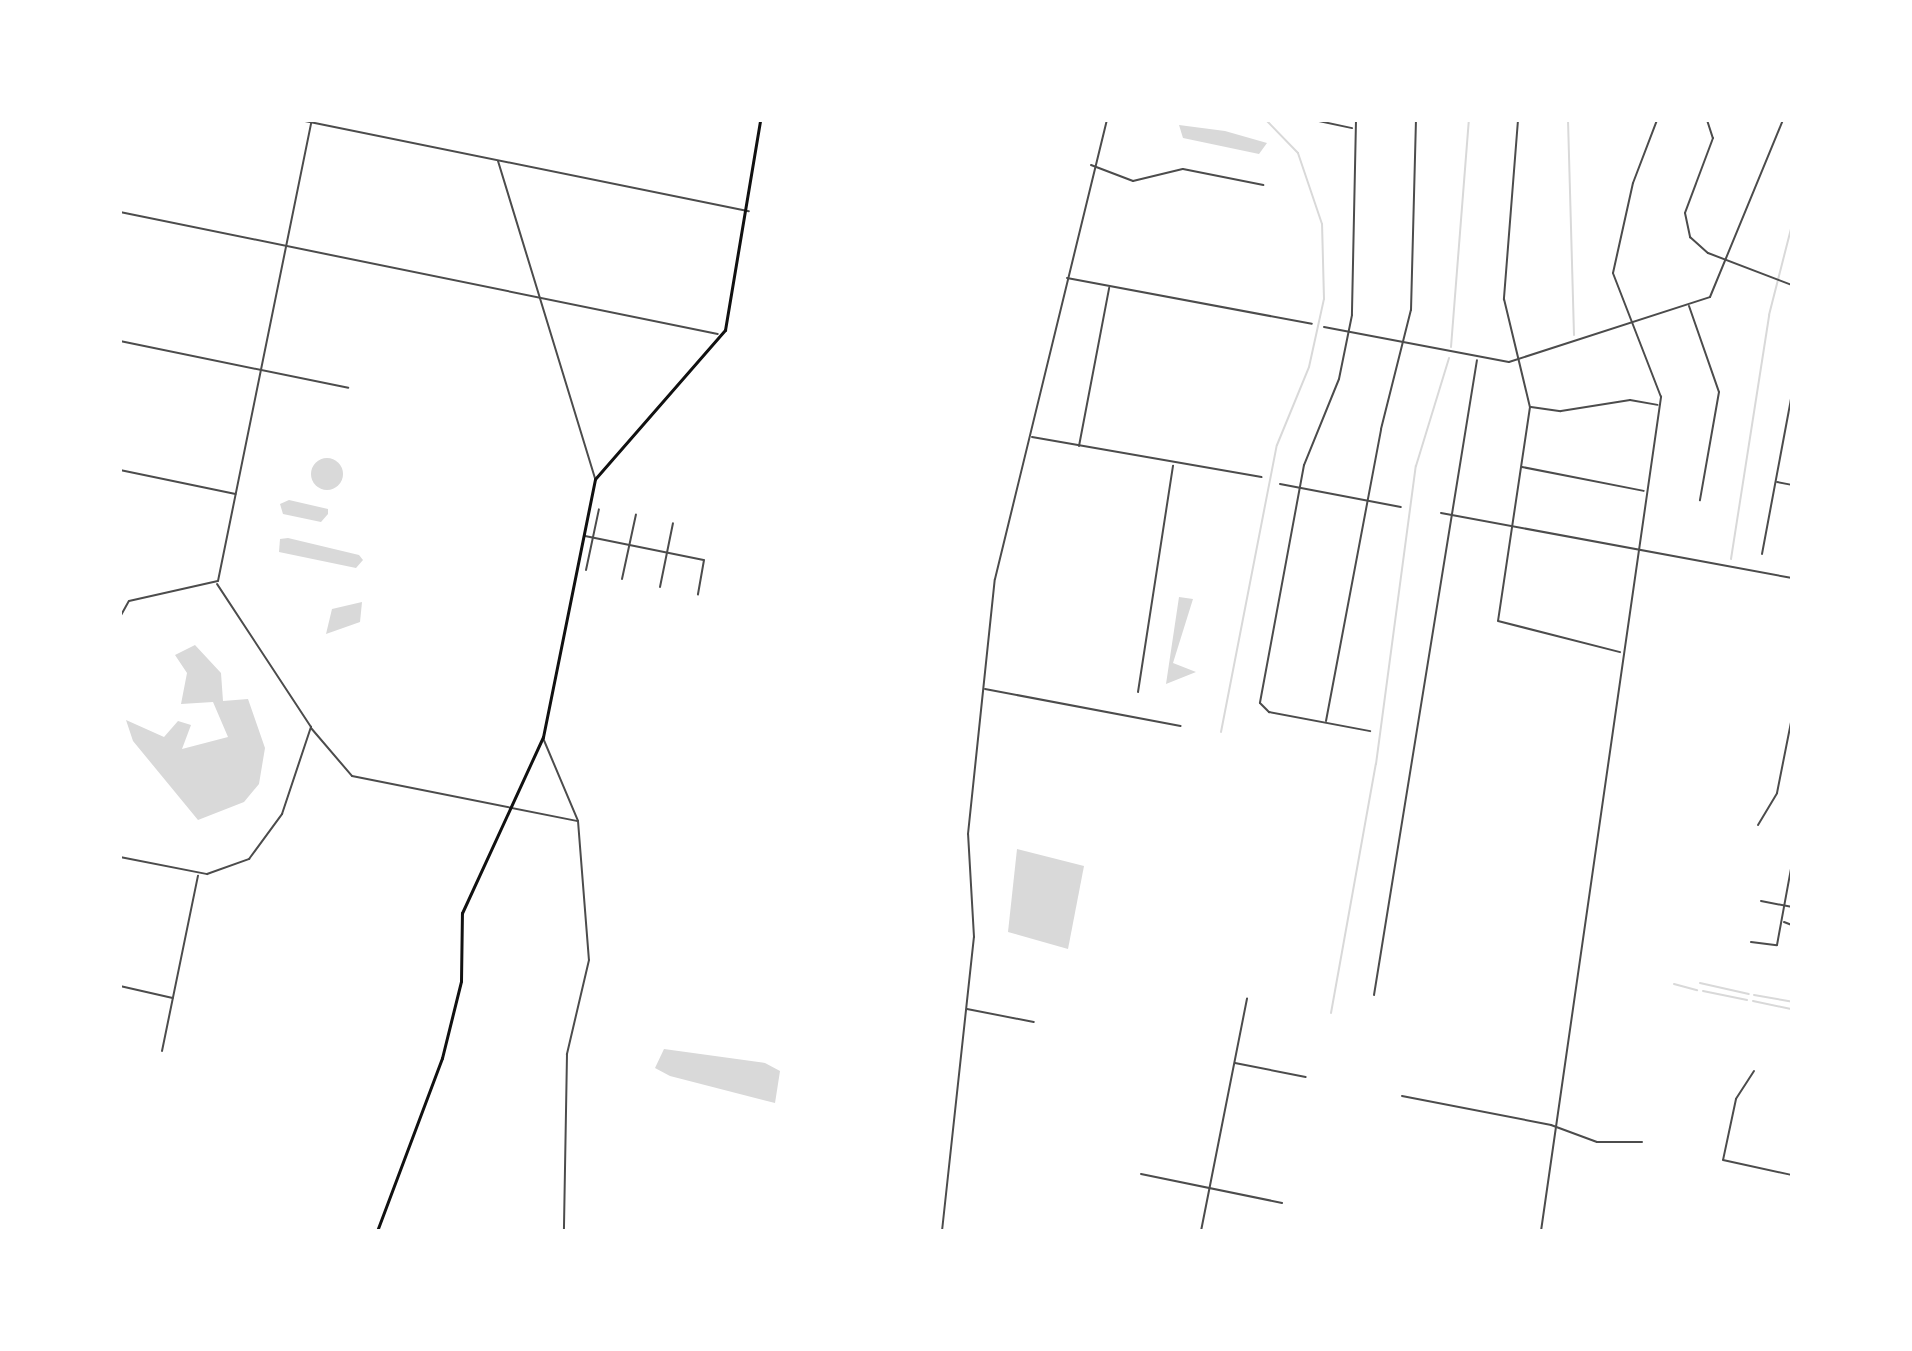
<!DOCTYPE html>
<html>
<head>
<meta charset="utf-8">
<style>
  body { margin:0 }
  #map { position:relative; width:1912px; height:1351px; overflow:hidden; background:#fff; font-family:"DM Sans",sans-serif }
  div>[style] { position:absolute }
  .water>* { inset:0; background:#d9d9d9 }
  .round { border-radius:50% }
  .stream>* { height:2px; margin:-1px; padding:0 1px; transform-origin:1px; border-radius:1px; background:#d9d9d9 }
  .minor>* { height:2px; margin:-1px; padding:0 1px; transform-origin:1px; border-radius:1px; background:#4c4c4c }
  .tertiary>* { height:2px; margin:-1px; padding:0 1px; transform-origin:1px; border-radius:1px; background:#4c4c4c }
  .secondary>* { height:3px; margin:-1.5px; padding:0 1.5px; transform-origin:1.5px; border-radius:1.5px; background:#111 }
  span { translate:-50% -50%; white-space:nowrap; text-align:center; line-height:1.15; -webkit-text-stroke:6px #fff; paint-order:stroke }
  .frame { position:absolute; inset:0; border:122px solid #fff; pointer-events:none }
</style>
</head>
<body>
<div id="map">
  <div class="water">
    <div style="clip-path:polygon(1179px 125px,1225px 131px,1267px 143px,1259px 154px,1183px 138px)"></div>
    <div class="round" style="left:311px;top:458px;width:32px;height:32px"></div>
    <div style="clip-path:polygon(289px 500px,328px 509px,328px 514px,321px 522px,283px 514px,280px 504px)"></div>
    <div style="clip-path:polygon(288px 538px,359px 555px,363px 560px,356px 568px,279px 552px,280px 539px)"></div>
    <div style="clip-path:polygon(1179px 597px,1193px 599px,1173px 663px,1196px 672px,1166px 684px)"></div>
    <div style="clip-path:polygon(362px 602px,360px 622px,326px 634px,332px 609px)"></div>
    <div style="clip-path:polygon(195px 645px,221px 673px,223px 701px,248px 699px,265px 748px,259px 784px,244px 802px,198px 820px,133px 741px,126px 720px,164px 737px,178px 721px,191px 725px,182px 749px,228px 737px,213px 702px,181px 704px,187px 673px,175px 655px)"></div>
    <div style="clip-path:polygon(1017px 849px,1084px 866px,1068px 949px,1008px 932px)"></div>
    <div style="clip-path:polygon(664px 1049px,765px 1063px,780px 1071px,775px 1103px,670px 1076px,655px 1068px)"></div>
  </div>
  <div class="stream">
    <div style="left:1568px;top:120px;width:215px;rotate:88.4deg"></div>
    <div style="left:1451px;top:347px;width:228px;rotate:-85.5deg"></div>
    <div style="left:1731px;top:559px;width:247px;rotate:-81.1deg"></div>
    <div style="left:1769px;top:315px;width:93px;rotate:-75.7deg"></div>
    <div style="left:1221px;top:732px;width:292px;rotate:-79deg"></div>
    <div style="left:1277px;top:445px;width:84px;rotate:-67.7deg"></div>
    <div style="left:1309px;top:367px;width:70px;rotate:-77.6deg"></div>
    <div style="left:1324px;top:299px;width:75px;rotate:-91.5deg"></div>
    <div style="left:1322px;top:224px;width:75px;rotate:-108.7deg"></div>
    <div style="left:1298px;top:153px;width:46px;rotate:-134.1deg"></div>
    <div style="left:1700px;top:983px;width:50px;rotate:12.7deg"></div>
    <div style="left:1674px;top:984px;width:24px;rotate:15deg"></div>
    <div style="left:1703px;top:991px;width:45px;rotate:11.6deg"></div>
    <div style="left:1754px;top:995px;width:39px;rotate:10deg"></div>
    <div style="left:1753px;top:1001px;width:40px;rotate:12deg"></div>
    <div style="left:1331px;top:1013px;width:253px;rotate:-79.8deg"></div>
    <div style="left:1376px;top:764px;width:301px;rotate:-82.4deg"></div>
    <div style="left:1416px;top:466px;width:113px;rotate:-73deg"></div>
  </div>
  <div class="minor">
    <div style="left:300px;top:120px;width:458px;rotate:11.5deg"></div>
    <div style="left:1314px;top:120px;width:39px;rotate:12deg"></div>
    <div style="left:1356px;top:120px;width:195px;rotate:91.2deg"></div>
    <div style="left:1352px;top:315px;width:65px;rotate:101.5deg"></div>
    <div style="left:1339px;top:379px;width:93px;rotate:112.1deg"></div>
    <div style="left:1304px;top:465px;width:242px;rotate:100.5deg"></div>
    <div style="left:1260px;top:703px;width:13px;rotate:45deg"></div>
    <div style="left:1269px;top:712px;width:103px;rotate:10.7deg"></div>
    <div style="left:1518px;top:120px;width:180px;rotate:94.5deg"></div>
    <div style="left:1504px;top:299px;width:111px;rotate:76.5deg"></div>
    <div style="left:1530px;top:407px;width:216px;rotate:98.5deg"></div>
    <div style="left:1498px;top:621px;width:126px;rotate:14.3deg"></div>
    <div style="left:1707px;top:120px;width:19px;rotate:72deg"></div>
    <div style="left:1713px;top:138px;width:80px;rotate:110.5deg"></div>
    <div style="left:1685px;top:213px;width:25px;rotate:78deg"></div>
    <div style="left:1690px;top:237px;width:24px;rotate:42deg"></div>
    <div style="left:1708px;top:253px;width:90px;rotate:20.9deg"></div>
    <div style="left:498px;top:161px;width:332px;rotate:73deg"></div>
    <div style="left:1091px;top:165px;width:45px;rotate:20.9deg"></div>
    <div style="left:1133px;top:181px;width:51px;rotate:-13.5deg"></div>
    <div style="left:1183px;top:169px;width:82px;rotate:11.3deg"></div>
    <div style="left:1067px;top:278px;width:249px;rotate:10.6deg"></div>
    <div style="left:1689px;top:306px;width:91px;rotate:70.8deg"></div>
    <div style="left:1719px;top:392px;width:110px;rotate:100deg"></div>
    <div style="left:1324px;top:327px;width:188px;rotate:10.7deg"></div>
    <div style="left:1509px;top:362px;width:211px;rotate:-17.9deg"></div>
    <div style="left:1710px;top:297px;width:191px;rotate:-67.6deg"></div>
    <div style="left:120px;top:341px;width:233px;rotate:11.6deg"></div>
    <div style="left:1531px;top:407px;width:30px;rotate:8deg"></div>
    <div style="left:1561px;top:411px;width:70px;rotate:-9.1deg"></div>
    <div style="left:1630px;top:400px;width:28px;rotate:10deg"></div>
    <div style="left:1032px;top:437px;width:233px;rotate:9.9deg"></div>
    <div style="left:1079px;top:446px;width:161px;rotate:-79.2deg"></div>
    <div style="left:1522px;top:467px;width:124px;rotate:11.1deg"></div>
    <div style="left:120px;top:470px;width:118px;rotate:11.7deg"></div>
    <div style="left:1777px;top:482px;width:15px;rotate:11deg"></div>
    <div style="left:1280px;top:484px;width:123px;rotate:10.8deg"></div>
    <div style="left:1441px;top:513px;width:357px;rotate:10.5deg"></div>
    <div style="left:585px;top:536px;width:121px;rotate:11.4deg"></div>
    <div style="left:704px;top:560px;width:35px;rotate:100deg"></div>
    <div style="left:1762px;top:554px;width:164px;rotate:-79.4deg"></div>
    <div style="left:586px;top:570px;width:62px;rotate:-78deg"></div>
    <div style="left:622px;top:579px;width:66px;rotate:-77.8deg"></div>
    <div style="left:660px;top:587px;width:65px;rotate:-78.5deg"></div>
    <div style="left:120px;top:617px;width:18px;rotate:-61deg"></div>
    <div style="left:129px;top:601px;width:91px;rotate:-12.7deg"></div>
    <div style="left:218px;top:581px;width:468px;rotate:-78.5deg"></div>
    <div style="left:985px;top:689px;width:199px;rotate:10.7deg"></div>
    <div style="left:1138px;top:692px;width:229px;rotate:-81.2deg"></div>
    <div style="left:1326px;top:721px;width:297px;rotate:-79.3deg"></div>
    <div style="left:1381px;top:429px;width:123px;rotate:-75.9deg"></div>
    <div style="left:1411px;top:310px;width:190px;rotate:-88.5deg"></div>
    <div style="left:311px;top:728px;width:63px;rotate:49.5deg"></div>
    <div style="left:352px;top:776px;width:229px;rotate:11.3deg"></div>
    <div style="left:1758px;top:825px;width:37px;rotate:-59deg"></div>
    <div style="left:1777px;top:793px;width:77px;rotate:-78.8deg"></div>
    <div style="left:120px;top:857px;width:89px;rotate:11.1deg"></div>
    <div style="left:207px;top:874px;width:45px;rotate:-19.7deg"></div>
    <div style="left:249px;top:859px;width:56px;rotate:-53.7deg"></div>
    <div style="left:282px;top:814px;width:92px;rotate:-71.6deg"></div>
    <div style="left:311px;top:727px;width:171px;rotate:-123.3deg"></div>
    <div style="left:1761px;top:901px;width:32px;rotate:11deg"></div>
    <div style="left:1784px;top:922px;width:9px;rotate:21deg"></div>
    <div style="left:1751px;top:942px;width:26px;rotate:7deg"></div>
    <div style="left:1777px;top:945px;width:83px;rotate:-79.6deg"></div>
    <div style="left:120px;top:986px;width:54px;rotate:12.8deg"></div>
    <div style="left:1374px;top:995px;width:643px;rotate:-80.79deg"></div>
    <div style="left:967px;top:1009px;width:68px;rotate:11deg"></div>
    <div style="left:162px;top:1051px;width:179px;rotate:-78.4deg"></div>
    <div style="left:1235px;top:1063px;width:72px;rotate:11.2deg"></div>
    <div style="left:1754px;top:1071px;width:33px;rotate:123deg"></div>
    <div style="left:1736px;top:1099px;width:62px;rotate:102deg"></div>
    <div style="left:1723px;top:1160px;width:71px;rotate:12.3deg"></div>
    <div style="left:1402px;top:1096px;width:152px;rotate:11deg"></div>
    <div style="left:1551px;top:1125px;width:49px;rotate:20.3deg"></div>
    <div style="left:1597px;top:1142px;width:45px"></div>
    <div style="left:1141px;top:1174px;width:144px;rotate:11.6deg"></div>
    <div style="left:1201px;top:1231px;width:237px;rotate:-78.8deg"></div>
  </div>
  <div class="tertiary">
    <div style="left:120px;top:212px;width:610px;rotate:11.53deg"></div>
    <div style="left:543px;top:738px;width:90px;rotate:67.1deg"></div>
    <div style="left:578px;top:821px;width:139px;rotate:85.5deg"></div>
    <div style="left:589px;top:960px;width:97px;rotate:103.2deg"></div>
    <div style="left:567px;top:1054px;width:177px;rotate:91deg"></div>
    <div style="left:942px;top:1231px;width:296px;rotate:-83.8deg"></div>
    <div style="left:974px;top:937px;width:103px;rotate:-93.3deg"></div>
    <div style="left:968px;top:834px;width:256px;rotate:-84deg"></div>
    <div style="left:995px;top:579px;width:472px;rotate:-76.3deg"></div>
    <div style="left:1541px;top:1231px;width:843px;rotate:-81.81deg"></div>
    <div style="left:1661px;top:397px;width:133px;rotate:-111.2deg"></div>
    <div style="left:1613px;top:273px;width:92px;rotate:-77.5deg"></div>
    <div style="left:1633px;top:183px;width:67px;rotate:-69.1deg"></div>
  </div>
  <div class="secondary">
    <div style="left:377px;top:1231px;width:185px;rotate:-69.4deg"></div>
    <div style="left:442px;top:1058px;width:79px;rotate:-76.1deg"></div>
    <div style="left:461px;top:981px;width:68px;rotate:-89.2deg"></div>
    <div style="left:462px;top:913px;width:194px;rotate:-65.3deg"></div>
    <div style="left:543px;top:737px;width:263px;rotate:-78.6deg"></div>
    <div style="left:595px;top:479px;width:198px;rotate:-48.9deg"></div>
    <div style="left:725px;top:330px;width:213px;rotate:-80.5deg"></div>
  </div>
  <div class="frame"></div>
</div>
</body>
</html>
